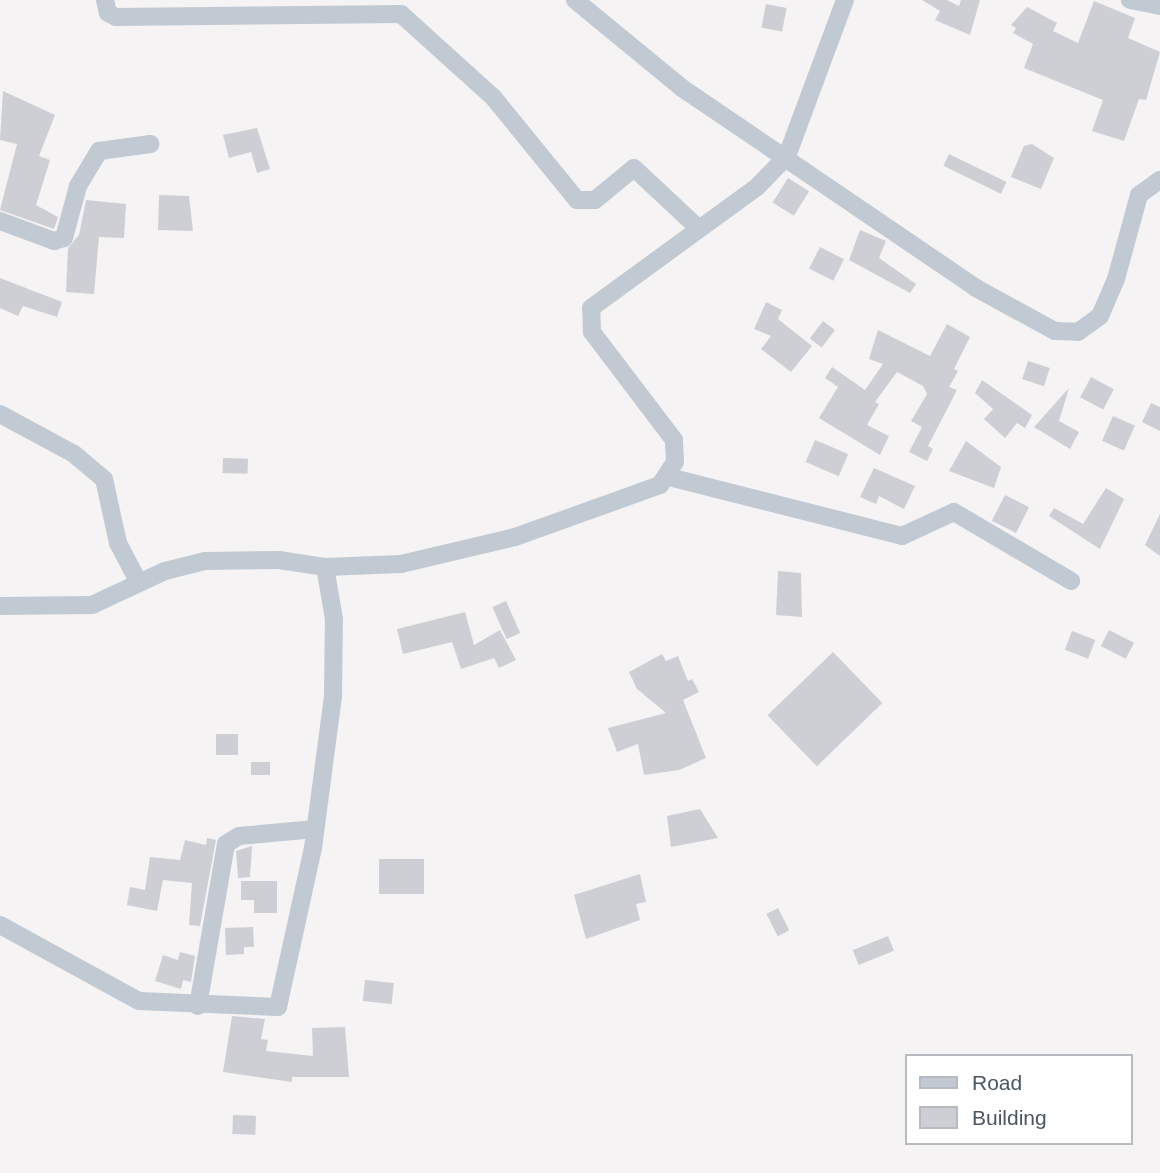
<!DOCTYPE html>
<html>
<head>
<meta charset="utf-8">
<style>
  body { margin:0 }
  #map { position:relative; width:1160px; height:1173px; overflow:hidden; background:#f5f3f3; font-family:Helvetica,sans-serif }
  div>[style] { position:absolute }
  .building>* { inset:0; background:#cdcfd5; transform-origin:0 0 }
  .minor>* { height:18px; margin:-9px; padding:0 9px; transform-origin:9px; border-radius:9px; background:#c1cad2 }
  span { translate:-50% -50%; white-space:nowrap; text-align:center; line-height:1.15; -webkit-text-stroke:6px #fff; paint-order:stroke }
  .legend { position:absolute; left:905px; top:1054px; width:228px; height:91px; box-sizing:border-box; background:#fff; border:2px solid #b7bbc0; margin:0; padding:9px 12px; list-style:none; font-size:21px; color:#4a5661 }
  .legend li { display:flex; align-items:center; gap:14px; height:35px }
  .legend b { width:35px; border:2px solid #b7bbc0 }
</style>
</head>
<body>
<div id="map">
  <div class="building">
    <div style="clip-path:polygon(922px 0,947px 0,959px 6px,961px 0,980px 0,970px 35px,935px 20px,940px 11px)"></div>
    <div style="clip-path:polygon(1094px 1px,1135px 18px,1128px 38px,1160px 52px,1146px 100px,1139px 99px,1124px 141px,1092px 131px,1103px 100px,1024px 68px,1033px 44px,1013px 33px,1016px 28px,1011px 25px,1027px 7px,1057px 23px,1053px 31px,1078px 43px)"></div>
    <div style="left:766px;top:4px;width:21px;height:24px;rotate:11deg"></div>
    <div style="clip-path:polygon(3px 91px,55px 115px,39px 156px,50px 160px,36px 205px,58px 217px,54px 229px,0 210px,17px 144px,0 140px)"></div>
    <div style="clip-path:polygon(257px 128px,270px 169px,257px 173px,251px 152px,229px 158px,223px 135px)"></div>
    <div style="clip-path:polygon(1032px 144px,1054px 158px,1041px 189px,1011px 177px,1024px 146px)"></div>
    <div style="left:949px;top:154px;width:64px;height:13px;rotate:26deg"></div>
    <div style="left:788px;top:178px;width:25px;height:29px;rotate:32deg"></div>
    <div style="clip-path:polygon(159px 195px,189px 196px,193px 231px,158px 230px)"></div>
    <div style="clip-path:polygon(86px 200px,126px 204px,124px 238px,99px 237px,94px 294px,66px 292px,68px 248px,79px 235px)"></div>
    <div style="clip-path:polygon(860px 230px,886px 241px,879px 258px,916px 284px,910px 293px,849px 260px)"></div>
    <div style="left:820px;top:247px;width:27px;height:24px;rotate:27deg"></div>
    <div style="clip-path:polygon(0 278px,62px 302px,57px 317px,23px 306px,18px 316px,0 308px)"></div>
    <div style="clip-path:polygon(766px 302px,782px 310px,778px 319px,812px 346px,791px 372px,761px 349px,771px 336px,754px 329px)"></div>
    <div style="left:823px;top:321px;width:15px;height:22px;rotate:37deg"></div>
    <div style="clip-path:polygon(947px 324px,970px 337px,954px 369px,958px 371px,949px 387px,957px 390px,928px 446px,933px 449px,927px 461px,909px 452px,922px 427px,911px 421px,927px 394px,923px 386px,897px 372px,875px 402px,879px 404px,867px 425px,889px 436px,880px 455px,819px 418px,838px 387px,825px 378px,832px 367px,865px 390px,883px 364px,869px 359px,878px 330px,930px 356px)"></div>
    <div style="left:1028px;top:361px;width:23px;height:19px;rotate:18deg"></div>
    <div style="left:1091px;top:377px;width:26px;height:23px;rotate:28deg"></div>
    <div style="clip-path:polygon(982px 380px,1032px 415px,1025px 428px,1017px 423px,1005px 438px,984px 419px,993px 409px,975px 393px)"></div>
    <div style="clip-path:polygon(1069px 388px,1059px 421px,1079px 432px,1070px 449px,1034px 427px)"></div>
    <div style="clip-path:polygon(1151px 403px,1160px 407px,1160px 431px,1142px 422px)"></div>
    <div style="left:1113px;top:416px;width:24px;height:27px;rotate:24deg"></div>
    <div style="left:815px;top:440px;width:36px;height:24px;rotate:23deg"></div>
    <div style="clip-path:polygon(966px 441px,1001px 467px,994px 488px,949px 471px)"></div>
    <div style="left:223px;top:458px;width:25px;height:15px;rotate:2deg"></div>
    <div style="clip-path:polygon(874px 468px,915px 486px,904px 509px,879px 496px,876px 504px,860px 497px)"></div>
    <div style="clip-path:polygon(1106px 488px,1124px 499px,1100px 549px,1049px 516px,1054px 508px,1083px 524px)"></div>
    <div style="left:1005px;top:495px;width:27px;height:29px;rotate:27deg"></div>
    <div style="clip-path:polygon(1160px 514px,1160px 556px,1145px 545px)"></div>
    <div style="clip-path:polygon(778px 571px,801px 573px,802px 617px,776px 615px)"></div>
    <div style="left:506px;top:601px;width:35px;height:15px;rotate:66deg"></div>
    <div style="clip-path:polygon(465px 612px,474px 645px,500px 630px,516px 660px,499px 668px,494px 658px,461px 669px,452px 642px,403px 654px,397px 629px)"></div>
    <div style="left:1109px;top:630px;width:28px;height:18px;rotate:27deg"></div>
    <div style="left:1072px;top:631px;width:25px;height:20px;rotate:21deg"></div>
    <div style="left:833px;top:652px;width:71px;height:91px;rotate:46deg"></div>
    <div style="clip-path:polygon(662px 654px,666px 661px,678px 656px,688px 681px,692px 679px,699px 692px,683px 700px,706px 758px,679px 770px,644px 775px,638px 744px,617px 752px,608px 728px,666px 713px,637px 689px,629px 672px)"></div>
    <div style="left:216px;top:734px;width:22px;height:21px"></div>
    <div style="left:251px;top:762px;width:19px;height:13px"></div>
    <div style="clip-path:polygon(700px 809px,718px 838px,671px 847px,667px 816px)"></div>
    <div style="clip-path:polygon(207px 838px,216px 840px,200px 926px,189px 925px,192px 883px,163px 880px,157px 911px,127px 905px,130px 887px,145px 890px,150px 857px,180px 860px,185px 840px,206px 845px)"></div>
    <div style="clip-path:polygon(252px 846px,250px 877px,238px 878px,236px 851px)"></div>
    <div style="left:379px;top:859px;width:45px;height:35px"></div>
    <div style="clip-path:polygon(640px 874px,646px 902px,636px 904px,640px 920px,586px 939px,574px 895px)"></div>
    <div style="clip-path:polygon(241px 881px,277px 881px,277px 913px,254px 913px,254px 900px,241px 900px)"></div>
    <div style="left:778px;top:908px;width:25px;height:13px;rotate:63deg"></div>
    <div style="clip-path:polygon(253px 927px,254px 947px,244px 947px,244px 954px,226px 955px,225px 928px)"></div>
    <div style="left:888px;top:936px;width:16px;height:38px;rotate:68deg"></div>
    <div style="clip-path:polygon(180px 952px,195px 956px,191px 982px,183px 980px,181px 989px,155px 981px,163px 955px,178px 960px)"></div>
    <div style="left:365px;top:980px;width:29px;height:21px;rotate:6deg"></div>
    <div style="clip-path:polygon(232px 1016px,265px 1019px,261px 1039px,268px 1040px,266px 1051px,313px 1056px,312px 1028px,345px 1027px,349px 1077px,292px 1077px,292px 1082px,223px 1072px)"></div>
    <div style="left:233px;top:1115px;width:23px;height:19px;rotate:2deg"></div>
  </div>
  <div class="minor">
    <div style="left:105px;top:0;width:13px;rotate:77deg"></div>
    <div style="left:108px;top:13px;width:9px;rotate:27deg"></div>
    <div style="left:116px;top:17px;width:285px;rotate:-0.6deg"></div>
    <div style="left:401px;top:14px;width:124px;rotate:42.1deg"></div>
    <div style="left:493px;top:97px;width:133px;rotate:50.8deg"></div>
    <div style="left:577px;top:200px;width:18px"></div>
    <div style="left:595px;top:200px;width:50px;rotate:-39.4deg"></div>
    <div style="left:634px;top:168px;width:86px;rotate:43.1deg"></div>
    <div style="left:575px;top:0;width:139px;rotate:39.4deg"></div>
    <div style="left:682px;top:88px;width:356px;rotate:34.2deg"></div>
    <div style="left:976px;top:288px;width:90px;rotate:28.6deg"></div>
    <div style="left:1055px;top:331px;width:23px;rotate:2deg"></div>
    <div style="left:1078px;top:332px;width:27px;rotate:-36deg"></div>
    <div style="left:1100px;top:316px;width:40px;rotate:-66.6deg"></div>
    <div style="left:1116px;top:279px;width:87px;rotate:-74.7deg"></div>
    <div style="left:1139px;top:195px;width:26px;rotate:-36deg"></div>
    <div style="left:1130px;top:0;width:31px;rotate:11deg"></div>
    <div style="left:0;top:221px;width:58px;rotate:20.3deg"></div>
    <div style="left:54px;top:241px;width:10px;rotate:-17deg"></div>
    <div style="left:64px;top:238px;width:54px;rotate:-74.9deg"></div>
    <div style="left:78px;top:186px;width:41px;rotate:-59deg"></div>
    <div style="left:99px;top:151px;width:52px;rotate:-7.7deg"></div>
    <div style="left:0;top:414px;width:84px;rotate:28.4deg"></div>
    <div style="left:74px;top:454px;width:39px;rotate:40deg"></div>
    <div style="left:104px;top:479px;width:66px;rotate:77.7deg"></div>
    <div style="left:118px;top:543px;width:45px;rotate:62.3deg"></div>
    <div style="left:669px;top:477px;width:240px;rotate:14.2deg"></div>
    <div style="left:902px;top:536px;width:57px;rotate:-24.8deg"></div>
    <div style="left:954px;top:512px;width:136px;rotate:30.5deg"></div>
    <div style="left:0;top:606px;width:92px;rotate:-0.6deg"></div>
    <div style="left:92px;top:605px;width:81px;rotate:-25deg"></div>
    <div style="left:165px;top:571px;width:41px;rotate:-14deg"></div>
    <div style="left:205px;top:561px;width:74px;rotate:-0.8deg"></div>
    <div style="left:279px;top:560px;width:47px;rotate:8.7deg"></div>
    <div style="left:325px;top:567px;width:76px;rotate:-2.3deg"></div>
    <div style="left:401px;top:564px;width:117px;rotate:-13.3deg"></div>
    <div style="left:515px;top:537px;width:154px;rotate:-19.7deg"></div>
    <div style="left:660px;top:485px;width:27px;rotate:-57deg"></div>
    <div style="left:675px;top:462px;width:22px;rotate:-93deg"></div>
    <div style="left:674px;top:440px;width:136px;rotate:-127.2deg"></div>
    <div style="left:592px;top:332px;width:24px;rotate:-92deg"></div>
    <div style="left:591px;top:308px;width:205px;rotate:-36.1deg"></div>
    <div style="left:757px;top:187px;width:43px;rotate:-45.9deg"></div>
    <div style="left:787px;top:156px;width:166px;rotate:-69.6deg"></div>
    <div style="left:0;top:925px;width:158px;rotate:28.7deg"></div>
    <div style="left:139px;top:1001px;width:139px;rotate:2.5deg"></div>
    <div style="left:278px;top:1007px;width:163px;rotate:-77.6deg"></div>
    <div style="left:313px;top:848px;width:152px;rotate:-82.5deg"></div>
    <div style="left:333px;top:697px;width:78px;rotate:-89.3deg"></div>
    <div style="left:334px;top:619px;width:53px;rotate:-99.8deg"></div>
    <div style="left:198px;top:1006px;width:164px;rotate:-80.2deg"></div>
    <div style="left:226px;top:844px;width:15px;rotate:-32deg"></div>
    <div style="left:239px;top:836px;width:76px;rotate:-5.3deg"></div>
  </div>
  <ul class="legend">
  <li><b style="height:9px;background:#c1cad2"></b>Road</li>
  <li><b style="height:19px;background:#cdcfd5"></b>Building</li>
  </ul>
</div>
</body>
</html>
